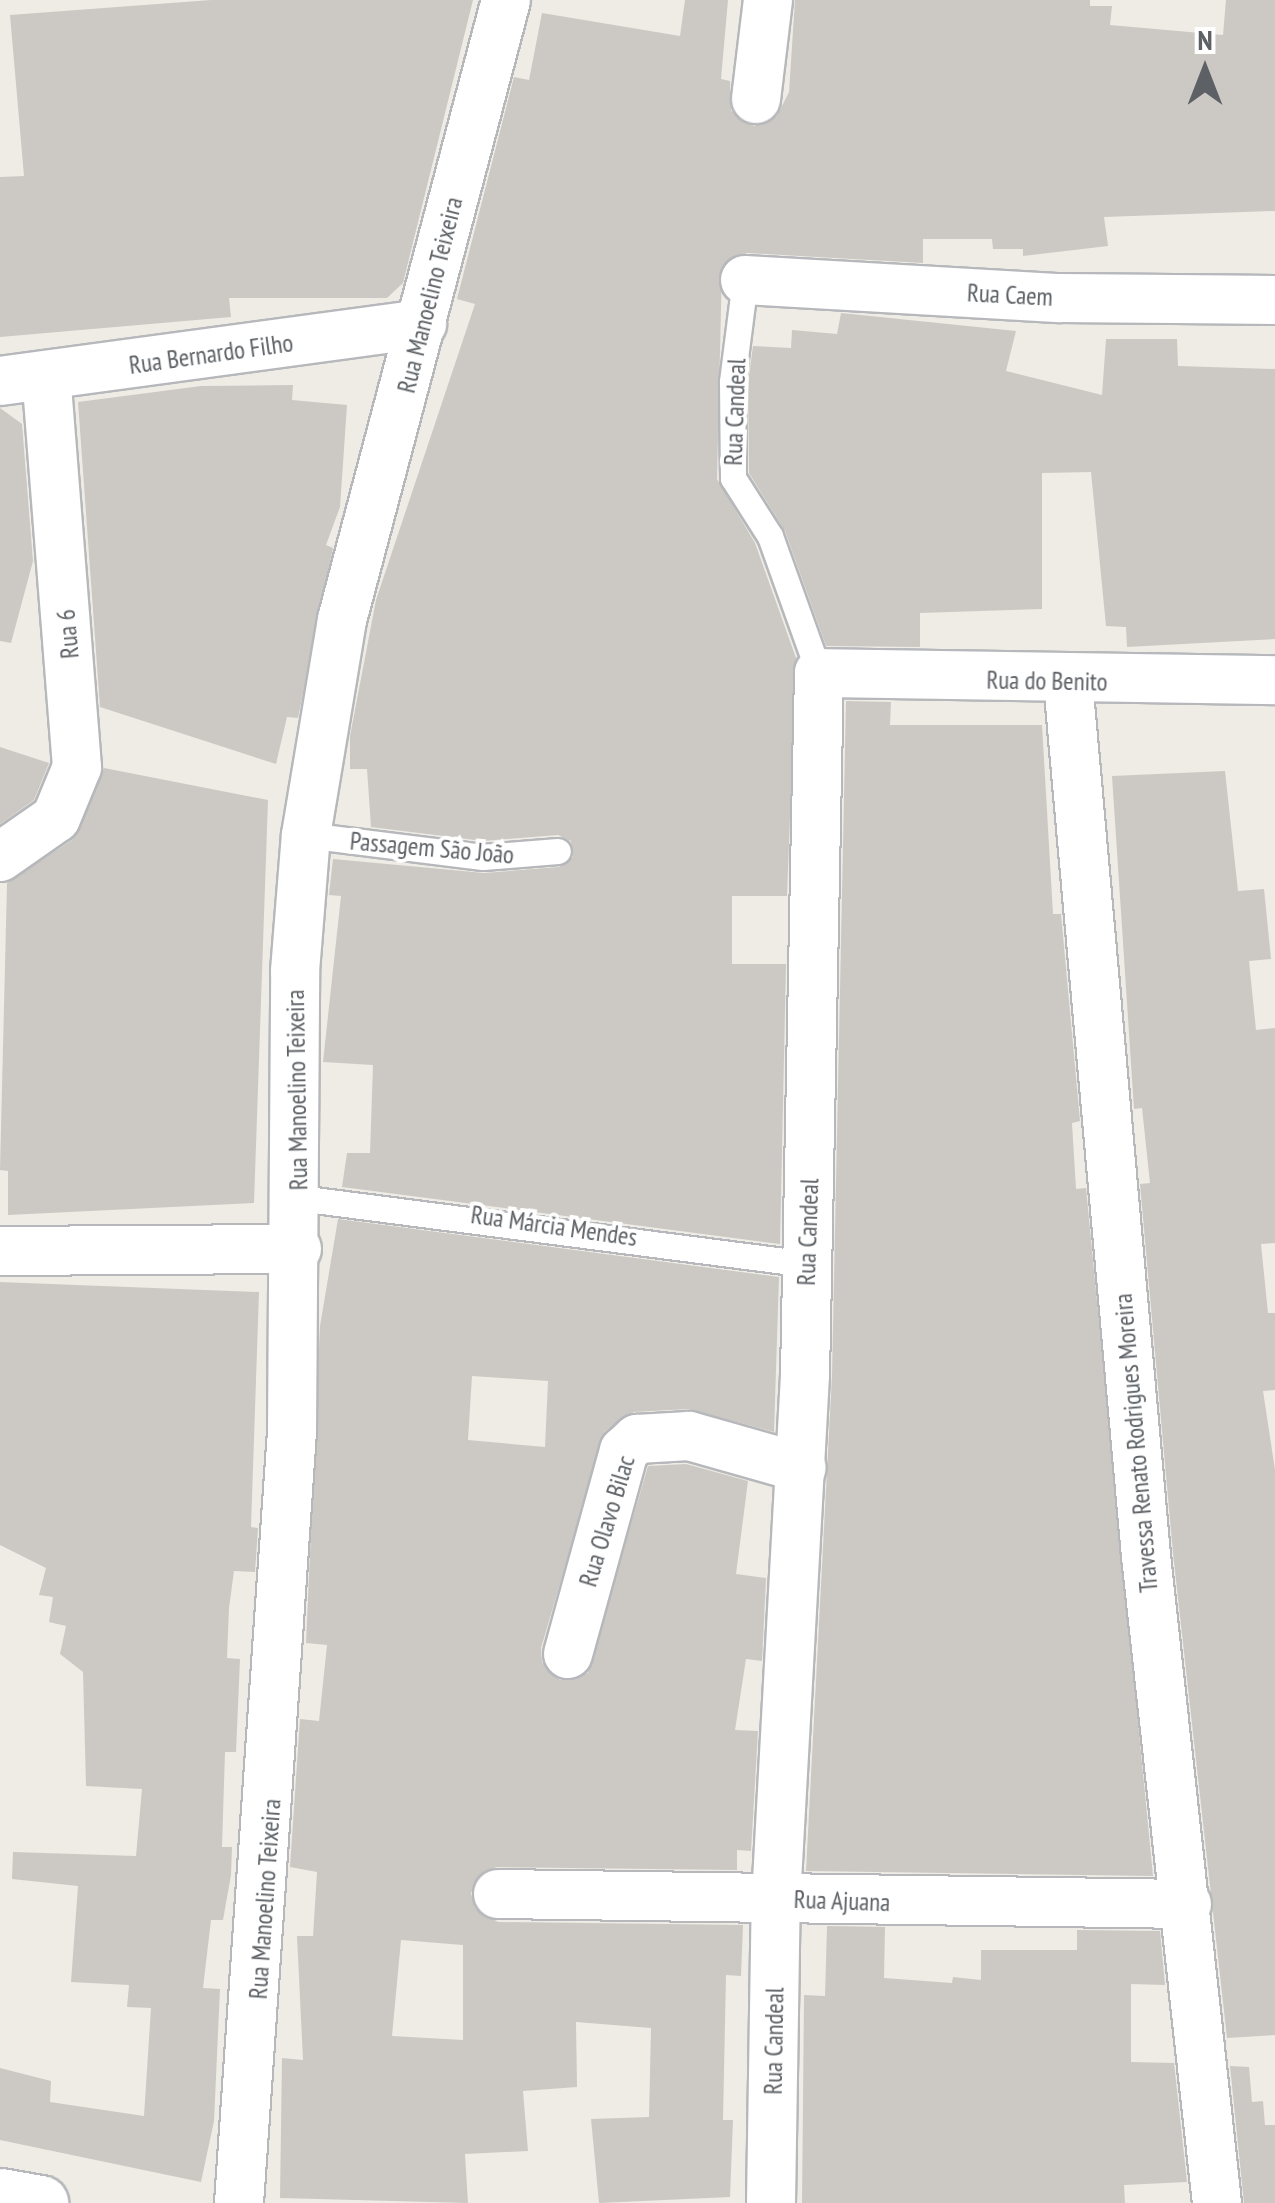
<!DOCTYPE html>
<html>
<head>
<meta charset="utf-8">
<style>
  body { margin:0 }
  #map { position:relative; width:1275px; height:2203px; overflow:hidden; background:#eeece5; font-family:"PT Sans Narrow",sans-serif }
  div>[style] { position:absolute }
  .building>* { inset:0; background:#ccc9c4 }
  .roads { filter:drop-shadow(2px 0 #b6b8bb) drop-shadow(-2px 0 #b6b8bb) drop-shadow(0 2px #b6b8bb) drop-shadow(0 -2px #b6b8bb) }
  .service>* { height:25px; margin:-12.5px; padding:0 12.5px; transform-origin:12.5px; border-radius:12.5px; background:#fff }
  .minor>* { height:48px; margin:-24px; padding:0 24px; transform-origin:24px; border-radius:24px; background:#fff }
  .tertiary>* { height:55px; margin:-27.5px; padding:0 27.5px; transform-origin:27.5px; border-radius:27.5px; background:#fff }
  span { translate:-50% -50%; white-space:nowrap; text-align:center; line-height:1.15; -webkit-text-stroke:8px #fff; paint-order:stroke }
  .street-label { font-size:25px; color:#5d6165 }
  .north { position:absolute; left:1155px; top:20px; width:100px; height:100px; -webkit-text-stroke:8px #fff; paint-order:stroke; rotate:0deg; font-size:28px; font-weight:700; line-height:40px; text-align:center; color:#5d6165 }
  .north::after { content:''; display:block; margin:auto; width:35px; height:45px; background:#5d6165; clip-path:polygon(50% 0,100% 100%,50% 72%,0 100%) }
</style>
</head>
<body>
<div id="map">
  <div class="building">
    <div style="clip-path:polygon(211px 0,473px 0,403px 283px,387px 298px,229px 298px,231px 317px,0 337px,0 177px,24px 176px,10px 15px)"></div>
    <div style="clip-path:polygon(685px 0,728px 0,721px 79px,730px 81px,731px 111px,754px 126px,777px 116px,789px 92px,795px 0,1090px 0,1090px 6px,1112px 6px,1110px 25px,1223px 35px,1226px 0,1275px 0,1275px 211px,1104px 217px,1108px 246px,1023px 256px,1023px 249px,993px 249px,992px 239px,923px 239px,923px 263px,747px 253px,722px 266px,717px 479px,755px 543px,796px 658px,787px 896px,732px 896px,732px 964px,786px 964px,780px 1244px,342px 1187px,347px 1153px,370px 1153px,373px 1065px,323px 1062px,341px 896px,329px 895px,333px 859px,484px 873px,559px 867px,573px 857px,571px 841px,558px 835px,483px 841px,371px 827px,367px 769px,350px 769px,350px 736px,376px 600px,475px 304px,457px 299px,514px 77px,529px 80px,542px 13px,680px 36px)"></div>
    <div style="clip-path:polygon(841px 313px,1016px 331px,1006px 371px,1102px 395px,1106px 339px,1177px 339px,1178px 366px,1275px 369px,1275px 639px,1127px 647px,1126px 627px,1106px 626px,1091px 472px,1042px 473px,1042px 609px,920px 613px,920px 647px,826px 646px,785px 531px,749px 473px,748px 383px,753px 346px,791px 348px,792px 330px,837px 334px)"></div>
    <div style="clip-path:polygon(293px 385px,292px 400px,347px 405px,340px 507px,326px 545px,333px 548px,298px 718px,287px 717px,276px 764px,100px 707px,78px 402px,201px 386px)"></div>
    <div style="clip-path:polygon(0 408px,22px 424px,33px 561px,11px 643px,0 641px)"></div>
    <div style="clip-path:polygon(846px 701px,891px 702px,890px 725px,1042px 725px,1053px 914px,1061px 914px,1080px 1121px,1072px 1123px,1076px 1189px,1086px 1188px,1153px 1876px,806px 1871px,832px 1376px)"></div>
    <div style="clip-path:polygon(0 747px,49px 763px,34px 800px,0 824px)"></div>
    <div style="clip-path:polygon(104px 768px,268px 800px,254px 1203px,8px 1215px,8px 1171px,0 1170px,7px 883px,72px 840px)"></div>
    <div style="clip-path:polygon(1225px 771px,1238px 891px,1264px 889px,1271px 959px,1249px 961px,1256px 1030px,1275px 1028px,1275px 1243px,1261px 1244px,1268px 1313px,1275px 1313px,1275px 1390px,1263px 1391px,1275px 1470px,1275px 2035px,1227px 2038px,1173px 1553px,1140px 1184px,1150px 1183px,1142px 1108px,1134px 1109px,1112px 776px)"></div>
    <div style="clip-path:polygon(evenodd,338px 1219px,779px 1277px,774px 1432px,688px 1409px,634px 1412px,605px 1431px,541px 1648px,542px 1662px,560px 1680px,588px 1673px,648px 1466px,686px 1464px,748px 1481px,736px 1574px,766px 1578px,762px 1661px,746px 1659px,735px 1730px,758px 1731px,751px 1851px,737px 1850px,737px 1870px,497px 1867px,484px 1871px,471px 1893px,475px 1908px,498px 1922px,743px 1925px,741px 1976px,726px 1975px,723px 2120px,733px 2120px,730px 2197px,599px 2203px,591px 2119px,649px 2117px,651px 2028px,576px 2022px,577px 2087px,523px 2091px,528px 2151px,465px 2154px,468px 2203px,280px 2198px,282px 2058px,303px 2060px,297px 1936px,313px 1936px,317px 1872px,290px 1867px,300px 1719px,319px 1721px,327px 1645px,306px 1643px,320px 1326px,338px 1219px,472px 1376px,548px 1381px,545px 1447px,468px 1440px,472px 1376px,338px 1219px,401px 1940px,463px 1945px,463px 2040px,392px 2036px,401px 1940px)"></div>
    <div style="clip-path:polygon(0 1282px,259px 1292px,251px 1527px,258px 1528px,255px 1572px,234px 1571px,229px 1608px,227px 1658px,240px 1659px,236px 1752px,225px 1752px,222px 1847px,232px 1847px,231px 1875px,223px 1920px,211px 1920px,203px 1988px,220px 1989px,214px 2121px,201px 2182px,0 2140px,0 2068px,51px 2081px,50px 2102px,144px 2116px,151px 2008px,127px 2007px,129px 1985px,71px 1982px,78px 1886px,12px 1879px,13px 1852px,136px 1856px,142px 1789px,86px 1786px,83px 1672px,60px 1654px,66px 1626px,49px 1622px,53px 1597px,39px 1595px,46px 1568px,0 1545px)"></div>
    <div style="clip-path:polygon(827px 1926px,885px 1927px,884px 1978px,952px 1983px,953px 1977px,981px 1980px,981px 1950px,1077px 1950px,1077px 1930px,1160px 1931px,1165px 1985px,1131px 1984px,1131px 2062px,1174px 2063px,1187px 2182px,1124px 2185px,1125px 2203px,802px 2203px,804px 1995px,825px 1996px)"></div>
    <div style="clip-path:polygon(1230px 2066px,1249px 2067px,1252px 2102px,1263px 2101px,1265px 2125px,1275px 2125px,1275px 2203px,1244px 2203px)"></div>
  </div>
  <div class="roads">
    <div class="service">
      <div style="left:745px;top:280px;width:103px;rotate:97.3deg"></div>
      <div style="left:732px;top:382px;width:96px;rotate:89.4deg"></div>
      <div style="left:733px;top:478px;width:69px;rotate:57.5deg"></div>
      <div style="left:770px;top:536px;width:145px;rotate:70.3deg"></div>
      <div style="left:306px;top:835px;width:178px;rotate:7.1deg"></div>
      <div style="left:483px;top:857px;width:75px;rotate:-4.6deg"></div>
      <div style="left:299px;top:1198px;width:512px;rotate:7.4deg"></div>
    </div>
    <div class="minor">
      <div style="left:756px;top:99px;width:100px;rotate:-83.1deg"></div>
      <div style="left:745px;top:280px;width:316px;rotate:3.3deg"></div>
      <div style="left:1060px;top:298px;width:215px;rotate:0.5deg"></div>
      <div style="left:0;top:381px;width:426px;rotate:-7.7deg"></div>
      <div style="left:1068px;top:682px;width:877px;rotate:84.9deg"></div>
      <div style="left:1146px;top:1556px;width:651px;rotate:83.74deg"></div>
      <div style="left:0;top:857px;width:68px;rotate:-34.9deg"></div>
      <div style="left:56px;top:818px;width:55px;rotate:-67.6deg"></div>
      <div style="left:77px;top:767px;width:391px;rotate:-94.5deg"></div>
      <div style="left:0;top:1251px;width:297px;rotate:-0.4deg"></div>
      <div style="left:568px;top:1654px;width:211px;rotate:-74.6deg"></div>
      <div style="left:624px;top:1451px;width:18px;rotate:-43deg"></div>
      <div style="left:637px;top:1439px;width:52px;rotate:-3.3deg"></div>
      <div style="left:689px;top:1436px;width:117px;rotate:15.8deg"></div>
      <div style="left:498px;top:1894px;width:689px;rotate:0.83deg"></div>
      <div style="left:239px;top:2203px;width:773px;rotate:-86.07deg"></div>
      <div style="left:292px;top:1432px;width:461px;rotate:-89.6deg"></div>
      <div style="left:295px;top:971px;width:136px;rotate:-85.4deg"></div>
      <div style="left:306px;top:835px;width:218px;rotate:-80.5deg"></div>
      <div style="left:342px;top:620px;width:641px;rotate:-75.18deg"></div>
      <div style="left:771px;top:2203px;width:304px;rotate:-89.1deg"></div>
      <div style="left:776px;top:1899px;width:525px;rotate:-86.83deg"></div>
      <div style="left:805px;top:1375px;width:702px;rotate:-88.86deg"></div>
      <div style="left:819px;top:673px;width:456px;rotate:0.9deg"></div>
    </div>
    <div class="tertiary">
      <div style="left:0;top:2196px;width:41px;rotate:9.9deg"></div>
    </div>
  </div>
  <div class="street-label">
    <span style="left:430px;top:295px;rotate:-76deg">Rua Manoelino Teixeira</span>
    <span style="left:1010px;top:295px;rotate:3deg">Rua Caem</span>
    <span style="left:211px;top:354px;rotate:-8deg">Rua Bernardo Filho</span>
    <span style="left:735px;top:412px;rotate:-88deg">Rua Candeal</span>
    <span style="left:68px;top:634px;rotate:-95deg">Rua 6</span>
    <span style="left:1047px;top:681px;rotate:1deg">Rua do Benito</span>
    <span style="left:432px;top:848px;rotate:5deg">Passagem São João</span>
    <span style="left:297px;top:1090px;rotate:-91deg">Rua Manoelino Teixeira</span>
    <span style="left:554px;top:1226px;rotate:8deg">Rua Márcia Mendes</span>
    <span style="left:808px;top:1232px;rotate:-88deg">Rua Candeal</span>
    <span style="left:1136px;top:1443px;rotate:-95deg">Travessa Renato Rodrigues Moreira</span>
    <span style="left:607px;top:1521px;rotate:-73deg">Rua Olavo Bilac</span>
    <span style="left:265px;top:1899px;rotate:-86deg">Rua Manoelino Teixeira</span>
    <span style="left:842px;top:1901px;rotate:2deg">Rua Ajuana</span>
    <span style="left:774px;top:2041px;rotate:-89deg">Rua Candeal</span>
  </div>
  <div class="north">N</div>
</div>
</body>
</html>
